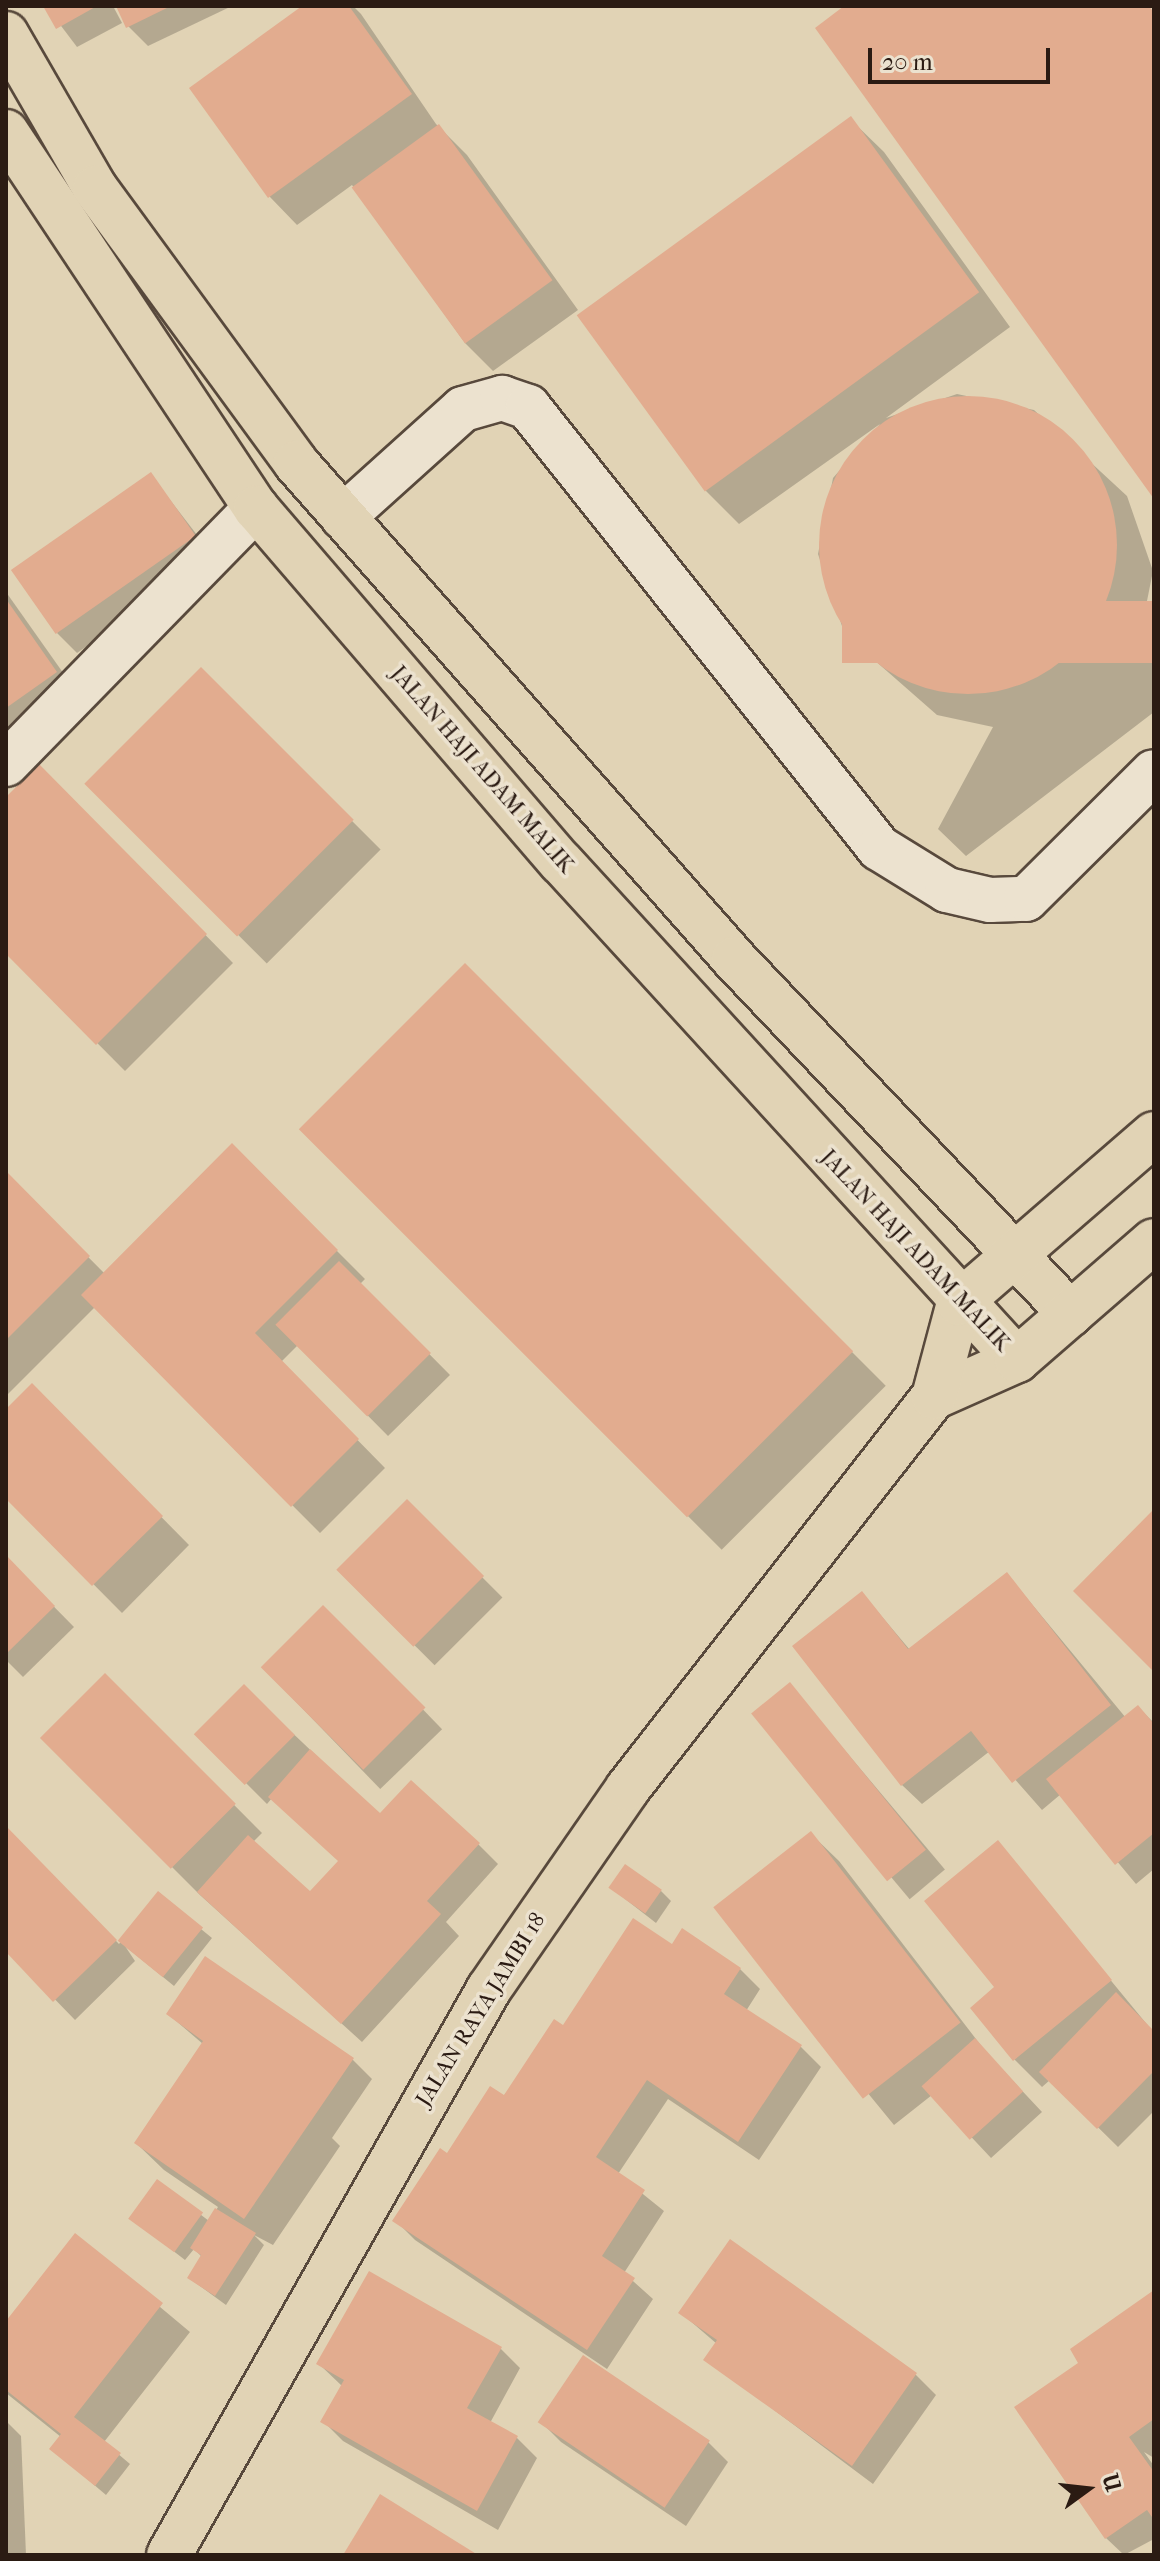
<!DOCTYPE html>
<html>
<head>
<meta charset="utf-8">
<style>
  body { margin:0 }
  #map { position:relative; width:1160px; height:2561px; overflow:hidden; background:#e1d3b5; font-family:"IM FELL French Canon",serif }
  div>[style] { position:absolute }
  .shadow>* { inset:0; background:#0003; transform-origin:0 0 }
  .building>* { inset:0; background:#e2ac8f; transform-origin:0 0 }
  .round { border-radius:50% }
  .roads { filter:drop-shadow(2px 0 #58493c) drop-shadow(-2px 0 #58493c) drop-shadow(0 2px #58493c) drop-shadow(0 -2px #58493c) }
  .minor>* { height:44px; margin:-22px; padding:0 22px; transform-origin:22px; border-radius:22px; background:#ece2cf }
  .major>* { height:44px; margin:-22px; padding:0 22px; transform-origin:22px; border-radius:22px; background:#e1d3b5 }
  span { translate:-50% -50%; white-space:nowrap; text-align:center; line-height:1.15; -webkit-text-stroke:7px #ece2cf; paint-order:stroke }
  .street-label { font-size:22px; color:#2b1b13 }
  .frame { position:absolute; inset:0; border:8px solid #2b1b13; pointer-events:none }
  .north { position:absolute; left:1048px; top:2449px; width:80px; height:80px; -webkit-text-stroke:6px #ece2cf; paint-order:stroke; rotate:75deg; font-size:22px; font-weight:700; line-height:32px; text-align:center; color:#2b1b13 }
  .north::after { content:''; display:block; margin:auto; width:28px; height:36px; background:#2b1b13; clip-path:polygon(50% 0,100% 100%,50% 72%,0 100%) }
  .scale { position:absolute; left:868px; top:48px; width:182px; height:36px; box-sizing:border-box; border:4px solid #2b1b13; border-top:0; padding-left:10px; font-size:24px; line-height:28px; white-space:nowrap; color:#2b1b13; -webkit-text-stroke:6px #ece2cf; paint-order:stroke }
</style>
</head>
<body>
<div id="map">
  <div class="shadow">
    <div style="clip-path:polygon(46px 6px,113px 6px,122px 23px,77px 47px)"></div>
    <div style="clip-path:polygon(118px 6px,232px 6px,148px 46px,128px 26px)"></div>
    <div style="clip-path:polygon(305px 6px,353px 6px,361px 14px,436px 124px,467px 155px,578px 310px,493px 371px,465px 343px,352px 185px,297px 225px,270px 197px,192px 88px)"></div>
    <div style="clip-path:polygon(850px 119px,884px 152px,1010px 327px,886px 418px,957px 394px,1034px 410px,1127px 496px,1153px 571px,1145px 611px,1154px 603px,1154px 712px,966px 856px,938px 829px,993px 727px,937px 715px,872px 658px,843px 629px,818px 554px,833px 478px,880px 424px,739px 524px,705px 490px)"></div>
    <div style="clip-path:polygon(150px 474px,214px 557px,77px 653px,57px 633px)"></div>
    <div style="clip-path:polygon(6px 592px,83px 701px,6px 755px)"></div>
    <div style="left:201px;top:670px;width:254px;height:161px;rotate:45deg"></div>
    <div style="clip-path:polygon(39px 766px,233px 963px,125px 1071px,6px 951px,6px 799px)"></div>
    <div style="left:465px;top:965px;width:595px;height:232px;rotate:45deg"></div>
    <div style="clip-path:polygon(232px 1146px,365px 1279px,360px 1284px,450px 1375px,388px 1436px,298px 1345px,281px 1362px,385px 1468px,320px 1533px,95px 1307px,6px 1396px,6px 1174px,105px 1274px)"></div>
    <div style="clip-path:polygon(32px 1386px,189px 1545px,122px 1613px,6px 1496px,6px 1412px)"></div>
    <div style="left:407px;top:1502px;width:135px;height:96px;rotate:45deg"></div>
    <div style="clip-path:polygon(6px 1558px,74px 1627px,23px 1677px,6px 1660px)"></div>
    <div style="clip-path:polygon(1007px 1574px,1126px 1718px,1138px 1707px,1154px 1723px,1154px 1869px,1136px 1884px,1061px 1794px,1042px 1810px,990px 1751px,922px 1804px,902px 1785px,862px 1593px,910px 1650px)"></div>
    <div style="left:324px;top:1607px;width:170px;height:86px;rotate:46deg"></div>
    <div style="clip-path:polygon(105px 1675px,262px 1833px,253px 1842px,310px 1894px,340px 1862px,272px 1798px,267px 1804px,197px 1734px,244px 1687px,380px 1816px,478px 1844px,498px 1864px,446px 1922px,459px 1936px,362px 2042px,200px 1895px,43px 1738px)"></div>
    <div style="left:790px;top:1685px;width:241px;height:46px;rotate:50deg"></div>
    <div style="clip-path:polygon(6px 1829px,119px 1944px,158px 1894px,212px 1938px,174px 1986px,125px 1946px,135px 1961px,75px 2020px,6px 1949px)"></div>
    <div style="clip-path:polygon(811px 1834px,839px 1861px,986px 2052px,1042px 2112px,991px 2158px,932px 2095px,894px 2125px,717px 1909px)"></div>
    <div style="clip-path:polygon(998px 1843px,1154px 2033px,1154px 2111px,1118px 2147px,1050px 2080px,1042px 2087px,1014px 2059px,997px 1988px)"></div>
    <div style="clip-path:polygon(611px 1888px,661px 1891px,671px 1901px,656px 1923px)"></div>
    <div style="clip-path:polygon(672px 1947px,740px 1969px,760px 1989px,746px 2011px,801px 2047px,821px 2067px,759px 2160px,668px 2099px,618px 2174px,664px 2211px,624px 2273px,653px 2299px,607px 2369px,415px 2240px,395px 2220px,563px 2028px)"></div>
    <div style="clip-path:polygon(168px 2014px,352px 2059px,372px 2079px,332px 2138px,340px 2146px,273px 2245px,254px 2235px,264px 2245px,226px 2305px,189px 2278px,202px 2257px,194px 2249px,185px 2260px,132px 2219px,158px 2182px,209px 2221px,218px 2207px,164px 2170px,136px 2143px,203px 2044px)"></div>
    <div style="clip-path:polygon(75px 2236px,190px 2332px,104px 2442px,130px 2464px,106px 2495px,52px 2449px,61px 2437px,6px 2393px,6px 2324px)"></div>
    <div style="clip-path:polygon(730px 2242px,916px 2375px,936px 2395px,873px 2484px,706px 2359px,717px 2344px,681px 2313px)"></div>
    <div style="clip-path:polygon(1154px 2293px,1154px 2458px,1144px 2452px,1154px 2466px,1154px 2539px,1124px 2555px,1106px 2538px,1078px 2365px)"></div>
    <div style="clip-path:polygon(500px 2348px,520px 2368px,490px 2423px,517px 2438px,537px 2458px,498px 2530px,343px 2441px,323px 2421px,342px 2386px,319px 2364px)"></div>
    <div style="clip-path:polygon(6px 2421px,21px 2436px,26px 2555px,6px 2555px)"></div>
    <div style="clip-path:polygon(541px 2422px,708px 2442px,728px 2462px,686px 2526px,561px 2442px)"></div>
  </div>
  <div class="building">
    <div style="clip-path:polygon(43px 6px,97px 6px,56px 29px)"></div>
    <div style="clip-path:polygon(116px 6px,171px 6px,126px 28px)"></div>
    <div style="clip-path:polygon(302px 6px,349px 6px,412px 94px,268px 198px,189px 88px)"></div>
    <div style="clip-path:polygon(844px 6px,1149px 6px,1154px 13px,1154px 499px,815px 28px)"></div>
    <div style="left:851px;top:116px;width:218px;height:339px;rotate:54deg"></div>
    <div style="left:439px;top:124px;width:193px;height:108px;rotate:54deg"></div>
    <div class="round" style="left:819px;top:396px;width:298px;height:298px"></div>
    <div style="left:151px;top:472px;width:78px;height:171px;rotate:55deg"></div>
    <div style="clip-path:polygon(6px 599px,57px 672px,6px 708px)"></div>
    <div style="left:1154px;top:601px;width:62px;height:312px;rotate:90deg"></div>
    <div style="left:201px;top:667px;width:216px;height:165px;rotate:45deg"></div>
    <div style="clip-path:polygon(39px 764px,207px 934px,96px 1045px,6px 954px,6px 797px)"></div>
    <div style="left:465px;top:963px;width:549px;height:235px;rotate:45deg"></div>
    <div style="clip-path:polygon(232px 1143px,338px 1250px,255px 1333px,359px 1439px,291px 1507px,81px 1295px)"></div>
    <div style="clip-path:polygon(6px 1171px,90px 1256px,6px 1340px)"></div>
    <div style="left:339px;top:1261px;width:130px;height:90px;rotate:45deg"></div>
    <div style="clip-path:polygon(32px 1383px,163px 1516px,92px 1586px,6px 1499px,6px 1409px)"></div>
    <div style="left:407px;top:1499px;width:109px;height:100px;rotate:45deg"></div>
    <div style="clip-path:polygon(1154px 1509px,1154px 1672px,1073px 1591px)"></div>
    <div style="clip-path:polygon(6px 1555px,55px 1606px,6px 1654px)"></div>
    <div style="clip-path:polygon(1007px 1572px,1111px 1705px,1012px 1783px,971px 1731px,901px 1786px,792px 1646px,862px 1591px,908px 1649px)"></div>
    <div style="left:323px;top:1605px;width:145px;height:88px;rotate:45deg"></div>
    <div style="left:105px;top:1673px;width:185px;height:92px;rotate:45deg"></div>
    <div style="left:790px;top:1682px;width:216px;height:50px;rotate:51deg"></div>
    <div style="left:244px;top:1684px;width:72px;height:71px;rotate:45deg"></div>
    <div style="clip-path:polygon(1138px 1705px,1154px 1724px,1154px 1833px,1115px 1865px,1046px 1779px)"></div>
    <div style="clip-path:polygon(310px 1749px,380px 1813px,411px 1780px,480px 1843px,427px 1901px,441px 1914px,341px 2024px,197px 1892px,248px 1835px,310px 1891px,338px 1861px,268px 1797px)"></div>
    <div style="clip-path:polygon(6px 1826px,117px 1940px,53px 2002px,6px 1952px)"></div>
    <div style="left:811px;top:1831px;width:243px;height:124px;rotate:52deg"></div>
    <div style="clip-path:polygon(998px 1840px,1112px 1980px,1013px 2061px,970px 2008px,994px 1987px,924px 1901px)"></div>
    <div style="left:625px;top:1864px;width:45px;height:29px;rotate:35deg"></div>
    <div style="left:158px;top:1891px;width:58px;height:64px;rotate:39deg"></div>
    <div style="clip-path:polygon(633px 1918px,672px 1944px,682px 1928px,741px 1968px,724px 1994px,802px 2045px,738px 2142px,647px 2080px,596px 2157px,645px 2190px,602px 2256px,635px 2278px,587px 2350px,392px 2221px,440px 2148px,447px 2153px,490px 2086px,504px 2095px,554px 2019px,563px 2025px)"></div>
    <div style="clip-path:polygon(205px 1956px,354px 2058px,244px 2219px,134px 2143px,203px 2041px,166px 2014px)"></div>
    <div style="clip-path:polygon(1116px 1992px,1154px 2031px,1154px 2071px,1097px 2129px,1039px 2072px)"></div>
    <div style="left:975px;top:2038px;width:72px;height:72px;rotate:48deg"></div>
    <div style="left:157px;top:2179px;width:57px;height:49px;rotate:36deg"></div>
    <div style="clip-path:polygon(215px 2208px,256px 2233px,215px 2296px,187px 2278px,201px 2255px,190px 2248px)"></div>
    <div style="clip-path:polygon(75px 2233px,163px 2303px,74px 2417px,121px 2453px,95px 2486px,49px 2449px,61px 2434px,6px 2390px,6px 2321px)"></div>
    <div style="clip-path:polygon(730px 2239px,917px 2373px,852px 2466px,703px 2360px,717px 2340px,678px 2313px)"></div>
    <div style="clip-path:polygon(369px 2271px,502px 2347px,467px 2408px,518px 2436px,477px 2511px,320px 2422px,344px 2380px,316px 2364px)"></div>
    <div style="clip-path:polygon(1154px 2290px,1154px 2419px,1129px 2437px,1154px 2472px,1154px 2520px,1147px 2510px,1105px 2539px,1014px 2407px,1078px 2363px,1070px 2349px)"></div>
    <div style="left:583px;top:2355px;width:153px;height:81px;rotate:34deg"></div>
    <div style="clip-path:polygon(380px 2494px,478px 2555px,343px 2555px)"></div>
  </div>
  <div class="roads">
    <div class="minor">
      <div style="left:343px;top:517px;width:161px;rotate:-42deg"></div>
      <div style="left:463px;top:409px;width:41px;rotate:-15.8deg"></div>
      <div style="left:502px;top:398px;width:28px;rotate:19deg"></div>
      <div style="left:528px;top:407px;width:564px;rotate:51.48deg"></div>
      <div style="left:879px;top:848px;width:80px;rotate:31.7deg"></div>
      <div style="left:947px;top:890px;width:44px;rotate:13.1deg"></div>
      <div style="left:990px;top:900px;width:36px;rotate:-2deg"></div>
      <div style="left:1026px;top:899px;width:180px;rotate:-44.8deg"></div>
      <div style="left:6px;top:764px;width:358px;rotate:-45.7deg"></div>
    </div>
    <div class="major">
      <div style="left:6px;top:34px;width:178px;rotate:60deg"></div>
      <div style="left:95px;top:188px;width:341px;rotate:53.8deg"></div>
      <div style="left:296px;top:463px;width:662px;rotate:48.55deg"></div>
      <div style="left:734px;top:959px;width:489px;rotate:46.5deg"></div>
      <div style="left:6px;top:132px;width:452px;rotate:56.4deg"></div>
      <div style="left:256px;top:508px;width:467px;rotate:49.3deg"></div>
      <div style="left:561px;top:862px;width:675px;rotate:47.52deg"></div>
      <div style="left:934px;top:1397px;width:91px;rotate:-24deg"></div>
      <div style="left:1017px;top:1360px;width:181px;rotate:-41deg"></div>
      <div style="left:169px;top:2555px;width:650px;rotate:-60.52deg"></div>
      <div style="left:489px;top:1989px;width:244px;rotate:-55.3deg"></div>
      <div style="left:628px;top:1788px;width:497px;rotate:-52deg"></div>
      <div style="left:934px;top:1397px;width:97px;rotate:-75.1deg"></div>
      <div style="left:959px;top:1303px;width:258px;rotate:-40.9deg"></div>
    </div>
  </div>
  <div class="street-label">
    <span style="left:482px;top:770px;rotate:49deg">JALAN HAJI ADAM MALIK</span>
    <span style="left:915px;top:1251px;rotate:47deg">JALAN HAJI ADAM MALIK</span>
    <span style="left:481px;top:2010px;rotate:-58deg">JALAN RAYA JAMBI 18</span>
  </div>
  <div class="frame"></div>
  <div class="north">U</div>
  <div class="scale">20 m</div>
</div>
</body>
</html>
